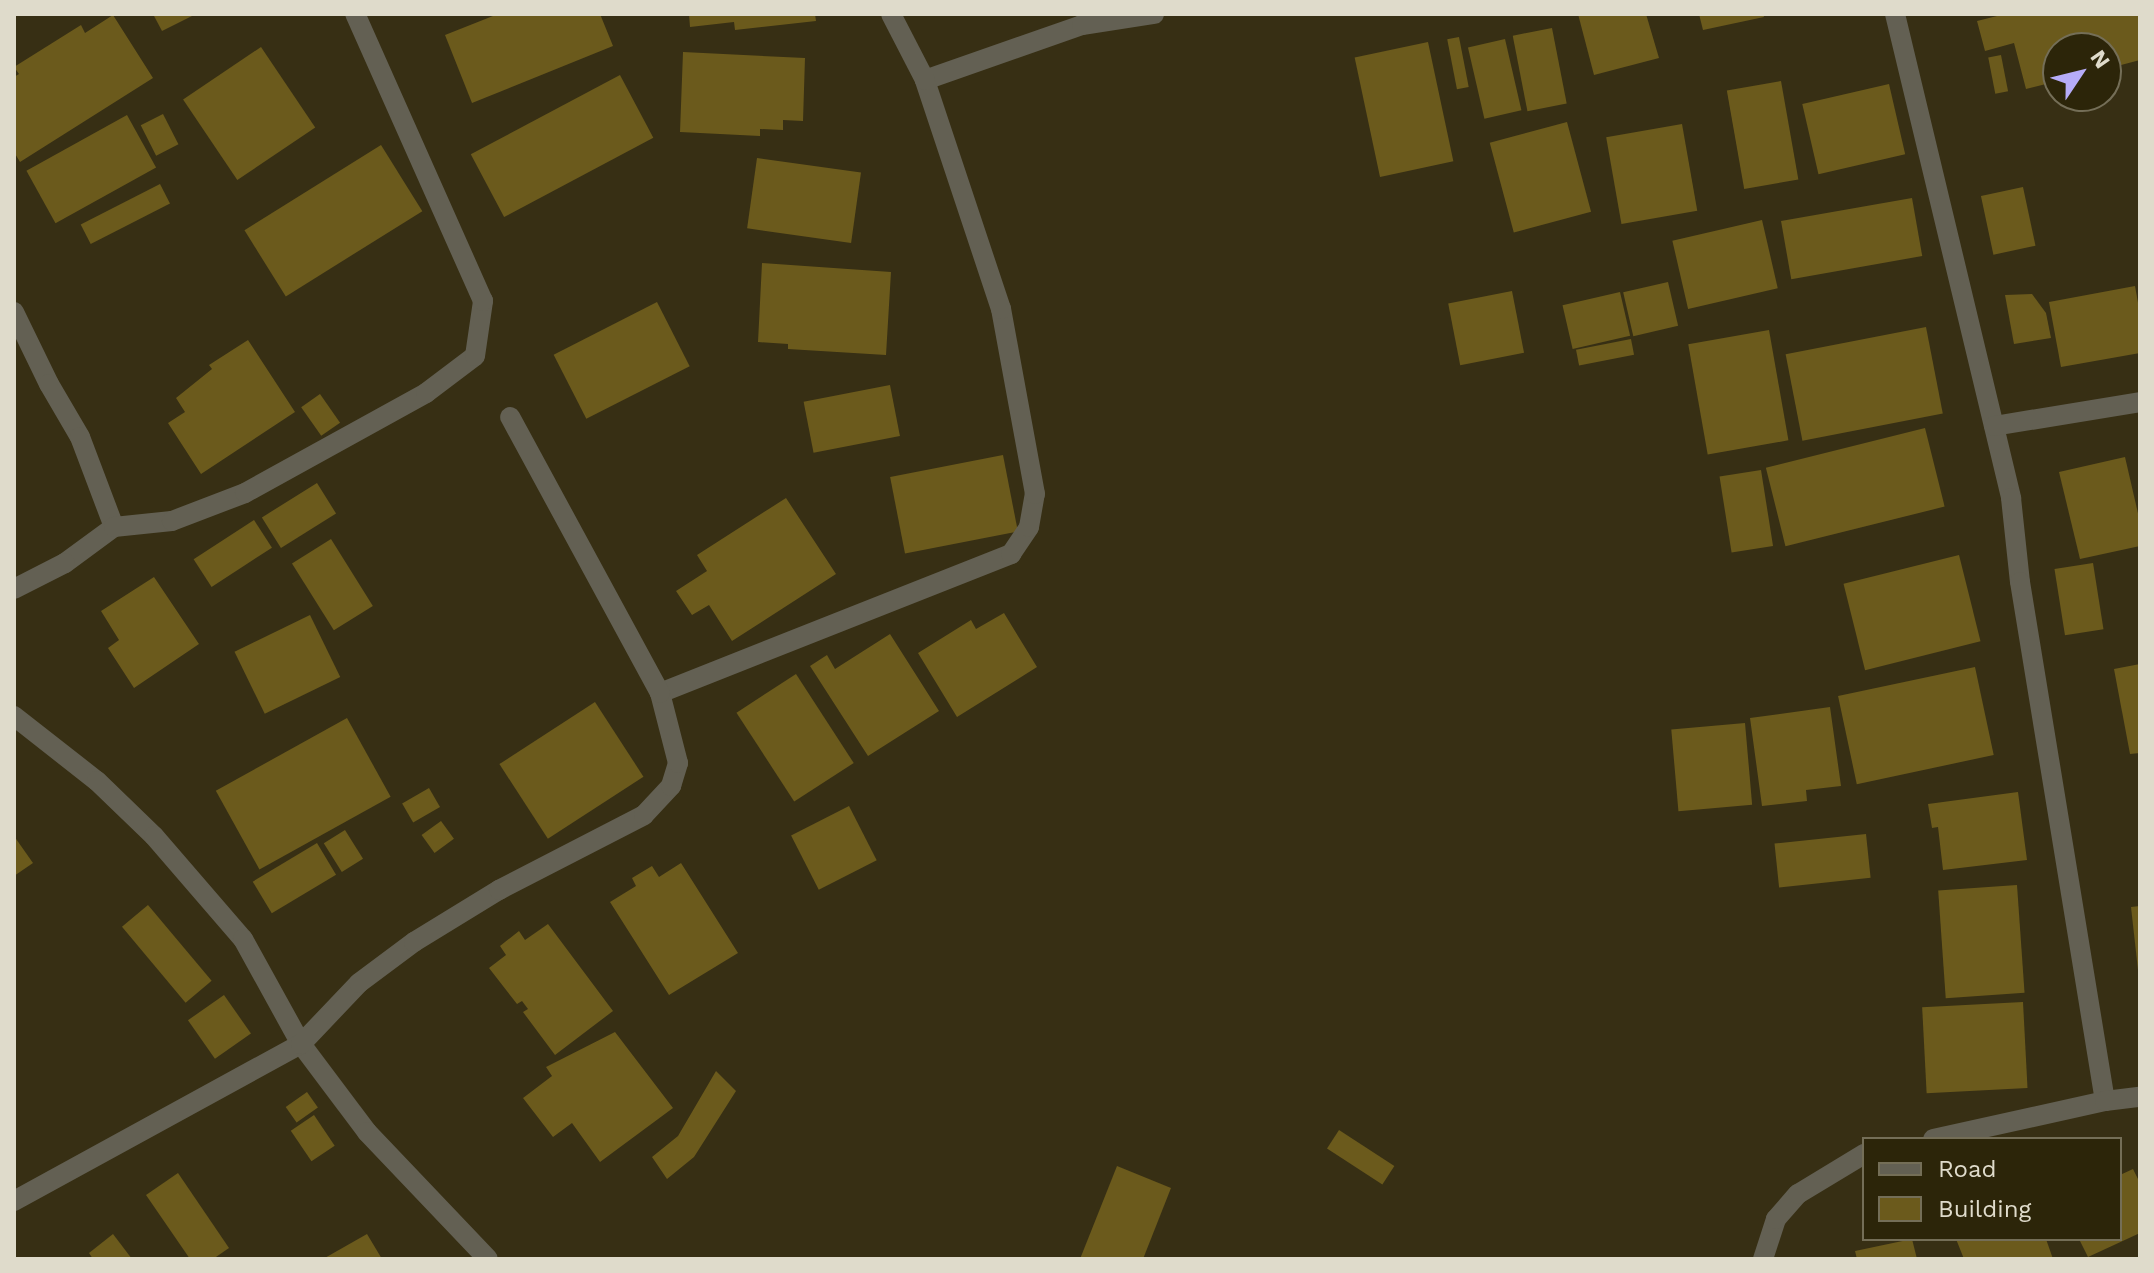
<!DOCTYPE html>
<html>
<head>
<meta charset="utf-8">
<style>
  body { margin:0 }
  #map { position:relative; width:2154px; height:1273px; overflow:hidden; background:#372f14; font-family:"Work Sans",sans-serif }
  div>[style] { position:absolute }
  .building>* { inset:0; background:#6b5a1c; transform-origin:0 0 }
  .street>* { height:20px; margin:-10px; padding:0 10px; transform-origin:10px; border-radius:10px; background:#636053 }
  span { translate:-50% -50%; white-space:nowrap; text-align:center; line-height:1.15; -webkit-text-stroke:6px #2c2509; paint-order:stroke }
  .frame { position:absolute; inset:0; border:16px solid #dfdbcb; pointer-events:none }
  .legend { position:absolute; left:1862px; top:1137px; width:260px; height:104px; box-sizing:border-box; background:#2c2509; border:2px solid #746e57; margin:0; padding:10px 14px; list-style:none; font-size:24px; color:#dfdbcb }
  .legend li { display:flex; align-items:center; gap:16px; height:40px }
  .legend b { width:40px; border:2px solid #746e57 }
  .north { position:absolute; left:2042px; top:32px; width:80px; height:80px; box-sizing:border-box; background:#2c2509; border:2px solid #746e57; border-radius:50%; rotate:55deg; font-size:22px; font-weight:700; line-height:32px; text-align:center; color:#dfdbcb }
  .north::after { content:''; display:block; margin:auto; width:28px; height:36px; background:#b6acf8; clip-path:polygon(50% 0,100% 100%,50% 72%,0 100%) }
</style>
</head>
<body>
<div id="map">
  <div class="building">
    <div style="clip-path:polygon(153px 14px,196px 14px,162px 31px)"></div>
    <div style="clip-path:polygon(498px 14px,600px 14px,613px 46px,472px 103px,445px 35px)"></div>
    <div style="clip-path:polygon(689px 14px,815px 14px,816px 21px,735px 30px,734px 22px,690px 27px)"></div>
    <div style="clip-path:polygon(1578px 14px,1646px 14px,1659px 58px,1594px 75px)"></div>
    <div style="clip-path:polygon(1699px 14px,1763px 14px,1764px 17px,1703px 30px)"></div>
    <div style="clip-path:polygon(2005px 14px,2140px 14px,2140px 60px,2106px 69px,2106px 48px,2058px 48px,2058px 81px,2026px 89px,2014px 43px,1985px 51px,1977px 21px)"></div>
    <div style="clip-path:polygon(113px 15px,153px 78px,20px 162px,14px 152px,14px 77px,19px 74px,14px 67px,81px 25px,85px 33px)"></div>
    <div style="left:1552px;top:28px;width:77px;height:40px;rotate:79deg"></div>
    <div style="left:1459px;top:37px;width:51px;height:12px;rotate:79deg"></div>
    <div style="left:1505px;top:39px;width:73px;height:38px;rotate:77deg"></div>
    <div style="left:1428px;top:42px;width:122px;height:75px;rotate:78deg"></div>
    <div style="left:261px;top:47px;width:97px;height:94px;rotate:56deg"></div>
    <div style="clip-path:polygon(683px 52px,805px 58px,803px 121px,783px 120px,783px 130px,760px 129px,760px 136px,680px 132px)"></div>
    <div style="left:2001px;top:55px;width:37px;height:13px;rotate:79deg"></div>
    <div style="left:620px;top:75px;width:71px;height:169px;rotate:62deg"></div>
    <div style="left:1781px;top:81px;width:100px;height:55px;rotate:80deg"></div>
    <div style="left:1889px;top:84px;width:72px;height:89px;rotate:77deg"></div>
    <div style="left:163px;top:114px;width:34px;height:25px;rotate:63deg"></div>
    <div style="left:127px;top:115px;width:60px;height:115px;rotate:61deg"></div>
    <div style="left:1567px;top:122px;width:93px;height:80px;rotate:75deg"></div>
    <div style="left:1682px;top:124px;width:88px;height:77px;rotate:80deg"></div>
    <div style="left:381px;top:145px;width:78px;height:161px;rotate:58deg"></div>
    <div style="left:757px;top:158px;width:105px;height:71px;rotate:8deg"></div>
    <div style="left:160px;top:184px;width:22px;height:89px;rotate:63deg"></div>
    <div style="left:2023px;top:187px;width:60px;height:43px;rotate:78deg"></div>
    <div style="left:1912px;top:198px;width:59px;height:133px;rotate:80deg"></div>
    <div style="left:1762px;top:220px;width:70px;height:92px;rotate:77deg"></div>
    <div style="clip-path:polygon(762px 263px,891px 272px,886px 355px,788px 349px,788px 344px,758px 342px)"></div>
    <div style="left:1668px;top:282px;width:45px;height:46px;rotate:77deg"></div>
    <div style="clip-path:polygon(2135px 286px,2140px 314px,2140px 353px,2061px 367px,2049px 302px)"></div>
    <div style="left:1512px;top:291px;width:63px;height:65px;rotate:79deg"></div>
    <div style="left:1620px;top:292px;width:45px;height:59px;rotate:77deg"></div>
    <div style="clip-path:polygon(2032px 294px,2046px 313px,2051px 338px,2014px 344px,2005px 295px)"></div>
    <div style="left:657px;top:302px;width:72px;height:116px;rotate:63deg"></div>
    <div style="left:1926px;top:327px;width:88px;height:143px;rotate:79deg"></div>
    <div style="left:1769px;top:330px;width:112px;height:82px;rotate:80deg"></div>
    <div style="left:1631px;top:339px;width:16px;height:56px;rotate:79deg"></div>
    <div style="clip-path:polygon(248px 340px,295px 412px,201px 474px,168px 423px,185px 412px,176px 398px,212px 369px,209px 365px)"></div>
    <div style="left:890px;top:385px;width:52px;height:88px;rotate:79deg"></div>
    <div style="left:320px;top:394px;width:35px;height:23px;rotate:55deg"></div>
    <div style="left:1925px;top:428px;width:81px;height:164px;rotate:76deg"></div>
    <div style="left:1003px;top:455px;width:78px;height:115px;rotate:79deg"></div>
    <div style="clip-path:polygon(2125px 457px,2140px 522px,2140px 546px,2080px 559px,2059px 472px)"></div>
    <div style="left:1761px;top:470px;width:77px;height:42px;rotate:81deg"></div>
    <div style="left:317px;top:483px;width:36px;height:65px;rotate:58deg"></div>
    <div style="clip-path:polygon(786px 498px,836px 574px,732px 641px,709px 605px,692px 615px,676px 591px,707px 571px,697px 555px)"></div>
    <div style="left:254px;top:520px;width:33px;height:72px;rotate:57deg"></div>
    <div style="left:331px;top:539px;width:79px;height:46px;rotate:58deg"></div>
    <div style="left:1959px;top:555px;width:89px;height:119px;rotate:76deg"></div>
    <div style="left:2093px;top:563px;width:67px;height:39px;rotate:81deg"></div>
    <div style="clip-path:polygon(154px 577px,199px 644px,134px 688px,108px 648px,119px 640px,101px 611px)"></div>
    <div style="clip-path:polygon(1004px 613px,1037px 667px,957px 717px,918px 653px,971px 620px,976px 629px)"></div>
    <div style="left:310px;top:615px;width:69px;height:84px;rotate:64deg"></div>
    <div style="clip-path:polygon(890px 634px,939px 711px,868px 756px,810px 666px,827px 655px,835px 669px)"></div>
    <div style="clip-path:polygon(2140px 664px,2140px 753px,2130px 754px,2114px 669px)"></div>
    <div style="left:1975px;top:667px;width:90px;height:140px;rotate:78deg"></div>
    <div style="left:796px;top:674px;width:106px;height:71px;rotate:57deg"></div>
    <div style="left:595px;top:702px;width:89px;height:114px;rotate:57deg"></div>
    <div style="clip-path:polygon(1830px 707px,1841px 786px,1806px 790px,1807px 801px,1762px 806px,1750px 718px)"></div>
    <div style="left:347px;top:718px;width:90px;height:150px;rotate:61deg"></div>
    <div style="left:1745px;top:723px;width:82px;height:74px;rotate:85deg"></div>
    <div style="left:429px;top:788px;width:22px;height:31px;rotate:60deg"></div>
    <div style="clip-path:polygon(2018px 792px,2027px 860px,1943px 870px,1938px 827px,1932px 828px,1928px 804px)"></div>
    <div style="left:849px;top:806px;width:61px;height:65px;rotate:63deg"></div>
    <div style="left:441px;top:821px;width:22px;height:24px;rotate:54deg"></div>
    <div style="left:345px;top:830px;width:34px;height:25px;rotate:58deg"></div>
    <div style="left:1866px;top:834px;width:44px;height:92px;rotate:84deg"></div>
    <div style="clip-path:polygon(14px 836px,33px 863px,14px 876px)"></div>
    <div style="left:317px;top:843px;width:37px;height:75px;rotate:59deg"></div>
    <div style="clip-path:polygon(681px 863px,738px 953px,669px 995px,610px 902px,636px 886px,632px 878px,652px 866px,659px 877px)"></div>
    <div style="left:2017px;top:885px;width:108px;height:79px;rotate:86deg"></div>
    <div style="left:148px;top:905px;width:99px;height:34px;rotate:50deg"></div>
    <div style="clip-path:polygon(2140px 906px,2140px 970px,2138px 970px,2131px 907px)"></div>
    <div style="clip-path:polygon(548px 924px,613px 1011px,555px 1055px,523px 1012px,528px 1009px,522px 1001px,517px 1004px,489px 968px,506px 955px,500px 946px,519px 931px,525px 940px)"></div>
    <div style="left:224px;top:995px;width:47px;height:44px;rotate:55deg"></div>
    <div style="left:2023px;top:1002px;width:86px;height:101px;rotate:87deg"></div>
    <div style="clip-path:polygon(615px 1032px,673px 1108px,600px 1162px,572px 1123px,553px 1137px,523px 1098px,552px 1076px,546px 1067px)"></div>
    <div style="clip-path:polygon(716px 1071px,736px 1091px,694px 1157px,667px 1179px,652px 1157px,678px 1136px)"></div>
    <div style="left:307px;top:1092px;width:19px;height:26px;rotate:55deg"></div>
    <div style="left:314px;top:1115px;width:37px;height:28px;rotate:56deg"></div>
    <div style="left:1339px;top:1130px;width:66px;height:22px;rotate:33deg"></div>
    <div style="clip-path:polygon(1117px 1166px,1171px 1188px,1143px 1259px,1080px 1259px)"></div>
    <div style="clip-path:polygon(2133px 1169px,2140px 1183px,2140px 1233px,2088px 1257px,2079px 1239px,2120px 1239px,2120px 1175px)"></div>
    <div style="clip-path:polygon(178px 1173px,229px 1248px,213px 1259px,190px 1259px,146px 1195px)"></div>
    <div style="clip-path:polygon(113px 1234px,132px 1259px,93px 1259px,89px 1253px)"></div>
    <div style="clip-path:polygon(367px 1234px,382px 1259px,323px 1259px)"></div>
    <div style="clip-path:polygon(1912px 1239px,1917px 1259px,1857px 1259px,1855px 1251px)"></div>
    <div style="clip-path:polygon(1956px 1239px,2046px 1239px,2053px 1259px,1964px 1259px)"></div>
  </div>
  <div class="street">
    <div style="left:1895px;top:14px;width:498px;rotate:76.5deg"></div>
    <div style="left:2011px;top:498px;width:84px;rotate:83.9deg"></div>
    <div style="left:2020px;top:582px;width:526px;rotate:80.7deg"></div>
    <div style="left:2105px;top:1101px;width:176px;rotate:167.5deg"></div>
    <div style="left:925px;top:80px;width:166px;rotate:-19.3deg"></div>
    <div style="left:1082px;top:25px;width:73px;rotate:-8.7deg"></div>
    <div style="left:14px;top:312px;width:80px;rotate:64.1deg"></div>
    <div style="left:49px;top:384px;width:61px;rotate:59.7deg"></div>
    <div style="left:80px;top:437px;width:96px;rotate:69.3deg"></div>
    <div style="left:114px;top:527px;width:61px;rotate:143.7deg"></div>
    <div style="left:65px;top:563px;width:57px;rotate:153deg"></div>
    <div style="left:1994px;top:426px;width:148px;rotate:-9.3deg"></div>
    <div style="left:114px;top:527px;width:58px;rotate:-5.9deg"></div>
    <div style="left:172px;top:521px;width:78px;rotate:-21deg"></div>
    <div style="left:245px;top:493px;width:207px;rotate:-28.9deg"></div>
    <div style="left:426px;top:393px;width:61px;rotate:-37.1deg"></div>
    <div style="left:475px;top:356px;width:56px;rotate:-81.7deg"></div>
    <div style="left:483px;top:301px;width:314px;rotate:-114deg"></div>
    <div style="left:660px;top:693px;width:378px;rotate:-21.6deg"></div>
    <div style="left:1011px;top:554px;width:32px;rotate:-56deg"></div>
    <div style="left:1029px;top:527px;width:34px;rotate:-80deg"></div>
    <div style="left:1035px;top:494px;width:188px;rotate:-100.4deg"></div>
    <div style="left:1001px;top:309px;width:241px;rotate:-108.4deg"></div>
    <div style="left:925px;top:80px;width:74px;rotate:-117.3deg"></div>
    <div style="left:14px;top:716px;width:105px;rotate:38.1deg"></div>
    <div style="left:97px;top:781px;width:79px;rotate:44deg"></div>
    <div style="left:154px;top:836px;width:136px;rotate:49.2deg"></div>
    <div style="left:243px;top:939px;width:120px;rotate:61.1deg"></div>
    <div style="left:301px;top:1044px;width:110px;rotate:53.1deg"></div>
    <div style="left:367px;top:1132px;width:175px;rotate:46.4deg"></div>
    <div style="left:2105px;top:1101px;width:35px;rotate:-7deg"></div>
    <div style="left:14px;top:1201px;width:327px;rotate:-28.7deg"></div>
    <div style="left:301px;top:1044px;width:84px;rotate:-46.4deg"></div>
    <div style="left:359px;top:983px;width:69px;rotate:-36.7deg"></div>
    <div style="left:414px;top:942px;width:100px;rotate:-31.5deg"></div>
    <div style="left:499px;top:890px;width:163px;rotate:-27.3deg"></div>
    <div style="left:644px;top:815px;width:40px;rotate:-47deg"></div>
    <div style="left:671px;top:786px;width:24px;rotate:-73deg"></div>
    <div style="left:678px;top:763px;width:72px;rotate:-104.4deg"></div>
    <div style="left:660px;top:693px;width:314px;rotate:-118.5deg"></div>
    <div style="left:1763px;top:1259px;width:42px;rotate:-72deg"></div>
    <div style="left:1776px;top:1219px;width:33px;rotate:-49deg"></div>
    <div style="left:1798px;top:1194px;width:77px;rotate:-31.2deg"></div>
  </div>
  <div class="frame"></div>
  <ul class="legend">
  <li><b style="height:10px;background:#636053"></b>Road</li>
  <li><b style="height:22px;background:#6b5a1c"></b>Building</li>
  </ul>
  <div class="north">N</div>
</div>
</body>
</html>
